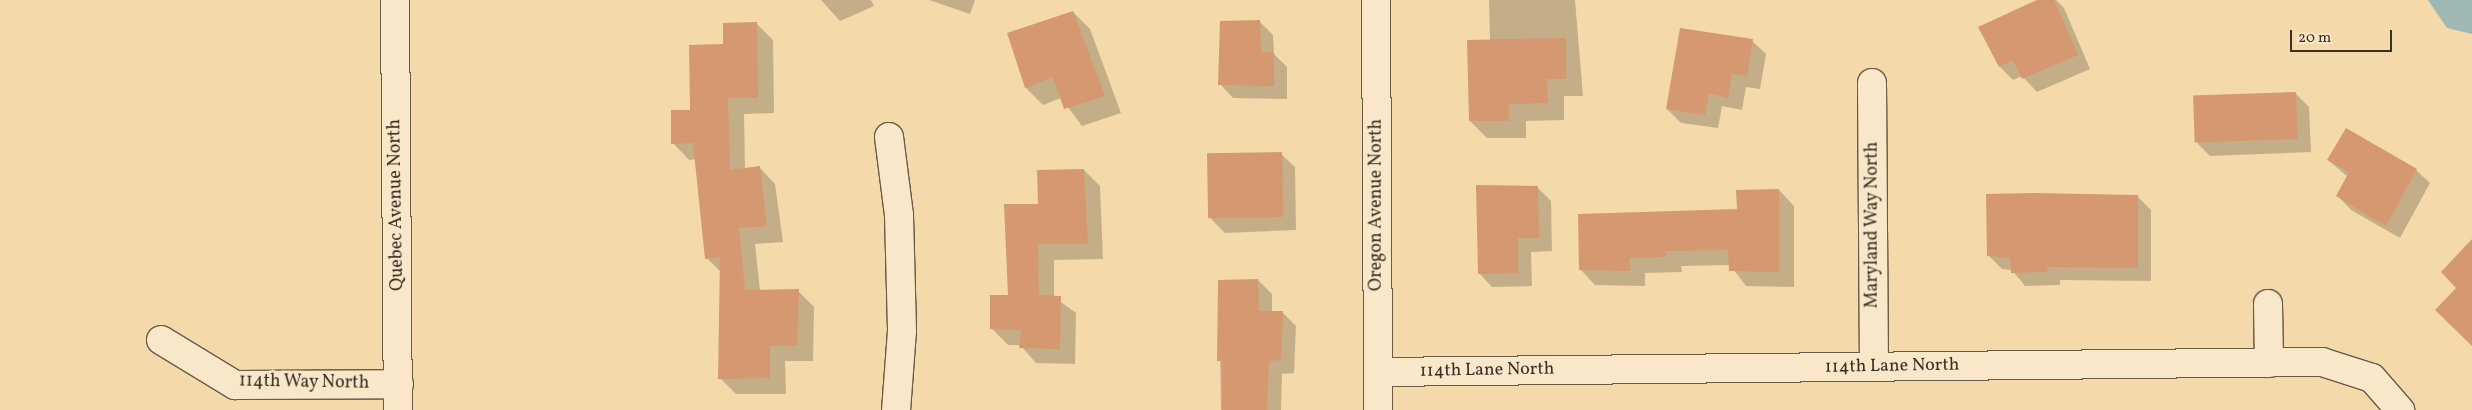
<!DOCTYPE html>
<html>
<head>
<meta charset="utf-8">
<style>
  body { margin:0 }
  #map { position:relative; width:2472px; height:410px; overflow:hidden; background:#f4daaa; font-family:Vollkorn,serif }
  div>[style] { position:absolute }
  .water>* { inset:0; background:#9fb8b3 }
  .shadow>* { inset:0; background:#0003 }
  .building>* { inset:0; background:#d59870; transform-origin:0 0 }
  .roads { filter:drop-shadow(1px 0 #6a5a46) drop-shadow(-1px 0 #6a5a46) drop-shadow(0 1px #6a5a46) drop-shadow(0 -1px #6a5a46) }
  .minor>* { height:28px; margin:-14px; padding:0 14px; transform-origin:14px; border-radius:14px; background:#f8e7c8 }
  span { translate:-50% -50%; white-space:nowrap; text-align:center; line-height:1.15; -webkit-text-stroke:5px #f8e7c8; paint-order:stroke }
  .street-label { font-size:18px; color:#3c2f25 }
  .scale { position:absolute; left:2290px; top:30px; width:102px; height:22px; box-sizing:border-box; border:2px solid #3c2f25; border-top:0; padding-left:6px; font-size:15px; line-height:18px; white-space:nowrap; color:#3c2f25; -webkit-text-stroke:4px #f8e7c8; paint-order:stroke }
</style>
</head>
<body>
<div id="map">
  <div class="water">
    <div style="clip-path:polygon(2428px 0,2472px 0,2472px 34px,2447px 28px)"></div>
  </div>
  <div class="shadow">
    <div style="clip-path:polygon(821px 0,871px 0,874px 6px,840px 21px)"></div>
    <div style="clip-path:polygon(929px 0,975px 0,970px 14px)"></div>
    <div style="clip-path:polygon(1489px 0,1575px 0,1583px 96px,1564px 96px,1564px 120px,1526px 121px,1526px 138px,1487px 138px,1470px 121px,1490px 41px)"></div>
    <div style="clip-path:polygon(2040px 0,2056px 0,2064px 8px,2090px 69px,2037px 92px,2022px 76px,2013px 80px,2000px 67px,1980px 28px)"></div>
    <div style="clip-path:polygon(1073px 12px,1090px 29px,1121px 113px,1082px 126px,1061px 98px,1043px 105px,1026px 88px,1009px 34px)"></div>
    <div style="clip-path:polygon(1260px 22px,1273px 35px,1274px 54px,1287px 67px,1287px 99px,1233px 98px,1220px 84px)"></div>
    <div style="clip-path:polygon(757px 24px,773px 40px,774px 113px,744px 114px,745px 169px,759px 167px,775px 184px,783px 242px,755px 244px,760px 291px,798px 291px,814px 307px,813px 361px,785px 361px,786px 394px,736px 394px,720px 378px,721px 272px,707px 258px,696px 159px,689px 160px,673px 143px,725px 46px)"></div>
    <div style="clip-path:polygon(1752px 41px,1766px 54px,1760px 89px,1746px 87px,1742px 110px,1722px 106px,1718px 128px,1681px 123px,1667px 109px)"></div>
    <div style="clip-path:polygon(2295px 93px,2309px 107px,2311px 152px,2210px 156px,2197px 143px)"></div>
    <div style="clip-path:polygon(1281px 154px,1295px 167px,1296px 230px,1225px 233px,1211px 219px)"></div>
    <div style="clip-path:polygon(2328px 160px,2416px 170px,2430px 183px,2400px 238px,2351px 210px,2338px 196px,2348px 177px)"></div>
    <div style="clip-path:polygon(1084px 170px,1100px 186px,1103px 259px,1054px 260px,1054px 297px,1076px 313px,1075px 364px,1036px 363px,1020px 345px,1008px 345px,992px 329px,1009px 296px,1039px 205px)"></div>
    <div style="clip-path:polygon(1538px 188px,1551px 201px,1552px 251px,1531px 252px,1532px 286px,1492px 287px,1479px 273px)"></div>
    <div style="clip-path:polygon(1779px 190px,1794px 206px,1794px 287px,1746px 286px,1730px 265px,1681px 266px,1682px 272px,1645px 273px,1645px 286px,1595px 285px,1580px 269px,1738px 210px)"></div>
    <div style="clip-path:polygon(2138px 197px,2151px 210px,2151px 281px,2060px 280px,2060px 285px,2025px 286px,2012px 270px,2002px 269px,1988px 255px)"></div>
    <div style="clip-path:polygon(1258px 280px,1272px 294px,1272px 312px,1282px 312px,1296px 326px,1294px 373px,1282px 374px,1281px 410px,1221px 410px,1219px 281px)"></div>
  </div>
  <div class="building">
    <div style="clip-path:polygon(2037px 0,2054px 0,2078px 55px,2022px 79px,2013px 60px,1999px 67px,1978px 27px)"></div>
    <div style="clip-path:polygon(1073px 11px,1105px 96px,1064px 109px,1053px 77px,1025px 88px,1007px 33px)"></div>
    <div style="clip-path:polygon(1260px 20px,1261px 52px,1274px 52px,1274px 86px,1218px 85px,1220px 21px)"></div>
    <div style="clip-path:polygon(757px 22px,758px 98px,728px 98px,730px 170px,760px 166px,767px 226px,739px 228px,745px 290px,799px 289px,797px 345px,770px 346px,770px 378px,718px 379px,720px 257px,705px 259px,693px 143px,671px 144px,671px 110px,690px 110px,689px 45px,723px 44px,723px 23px)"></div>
    <div style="clip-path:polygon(1680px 28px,1753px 39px,1747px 76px,1732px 74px,1728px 98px,1709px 93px,1705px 115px,1666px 109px)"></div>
    <div style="clip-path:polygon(1566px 38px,1566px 79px,1547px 79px,1548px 103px,1509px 104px,1509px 121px,1469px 121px,1467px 40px)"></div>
    <div style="left:2296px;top:92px;width:47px;height:103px;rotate:88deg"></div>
    <div style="clip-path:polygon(2346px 128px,2417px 169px,2386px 226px,2336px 196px,2349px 172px,2327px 160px)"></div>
    <div style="left:1282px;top:152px;width:65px;height:75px;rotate:89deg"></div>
    <div style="clip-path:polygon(1084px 169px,1088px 244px,1038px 244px,1039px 295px,1061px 296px,1060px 349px,1019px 348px,1021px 330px,990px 329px,990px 295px,1008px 295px,1004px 204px,1038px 204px,1037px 170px)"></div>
    <div style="clip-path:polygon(1476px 185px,1538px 186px,1539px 238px,1518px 238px,1518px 273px,1478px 274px)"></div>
    <div style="clip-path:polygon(1779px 189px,1779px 272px,1729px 271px,1728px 250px,1666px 251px,1666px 257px,1630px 258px,1630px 271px,1579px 270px,1578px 214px,1737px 209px,1736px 190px)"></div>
    <div style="clip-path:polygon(2033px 193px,2138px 195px,2138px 268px,2047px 267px,2047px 272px,2011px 273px,2010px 258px,1987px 256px,1986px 194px)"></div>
    <div style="clip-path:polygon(2472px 239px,2472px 346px,2435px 310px,2456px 288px,2441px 272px)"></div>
    <div style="clip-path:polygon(1258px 279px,1259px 311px,1283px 311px,1281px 360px,1269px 361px,1267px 410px,1222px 410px,1222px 361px,1217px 361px,1218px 280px)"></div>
  </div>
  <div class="roads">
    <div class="minor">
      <div style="left:395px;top:0;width:410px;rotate:89.6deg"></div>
      <div style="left:1376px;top:0;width:410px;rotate:89.7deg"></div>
      <div style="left:1872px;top:83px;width:284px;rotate:89.6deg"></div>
      <div style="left:889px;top:137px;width:79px;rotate:82.7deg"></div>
      <div style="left:899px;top:215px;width:116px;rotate:88.5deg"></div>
      <div style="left:902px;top:331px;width:79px;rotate:94.3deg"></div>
      <div style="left:2268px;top:304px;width:59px;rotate:89deg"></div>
      <div style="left:161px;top:340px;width:87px;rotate:31.3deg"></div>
      <div style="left:235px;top:385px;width:164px;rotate:-0.3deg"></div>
      <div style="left:1378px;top:372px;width:944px;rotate:-0.61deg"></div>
      <div style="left:2322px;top:362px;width:52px;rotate:17.7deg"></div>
      <div style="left:2372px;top:378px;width:43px;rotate:48.8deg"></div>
    </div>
  </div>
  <div class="street-label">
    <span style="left:397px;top:205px;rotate:-91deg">Quebec Avenue North</span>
    <span style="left:1377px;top:205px;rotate:-90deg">Oregon Avenue North</span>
    <span style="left:1873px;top:225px;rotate:-90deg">Maryland Way North</span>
    <span style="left:1892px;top:367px;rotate:-1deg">114th Lane North</span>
    <span style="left:1487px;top:371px;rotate:-1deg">114th Lane North</span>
    <span style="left:304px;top:383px;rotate:1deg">114th Way North</span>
  </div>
  <div class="scale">20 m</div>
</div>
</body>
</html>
